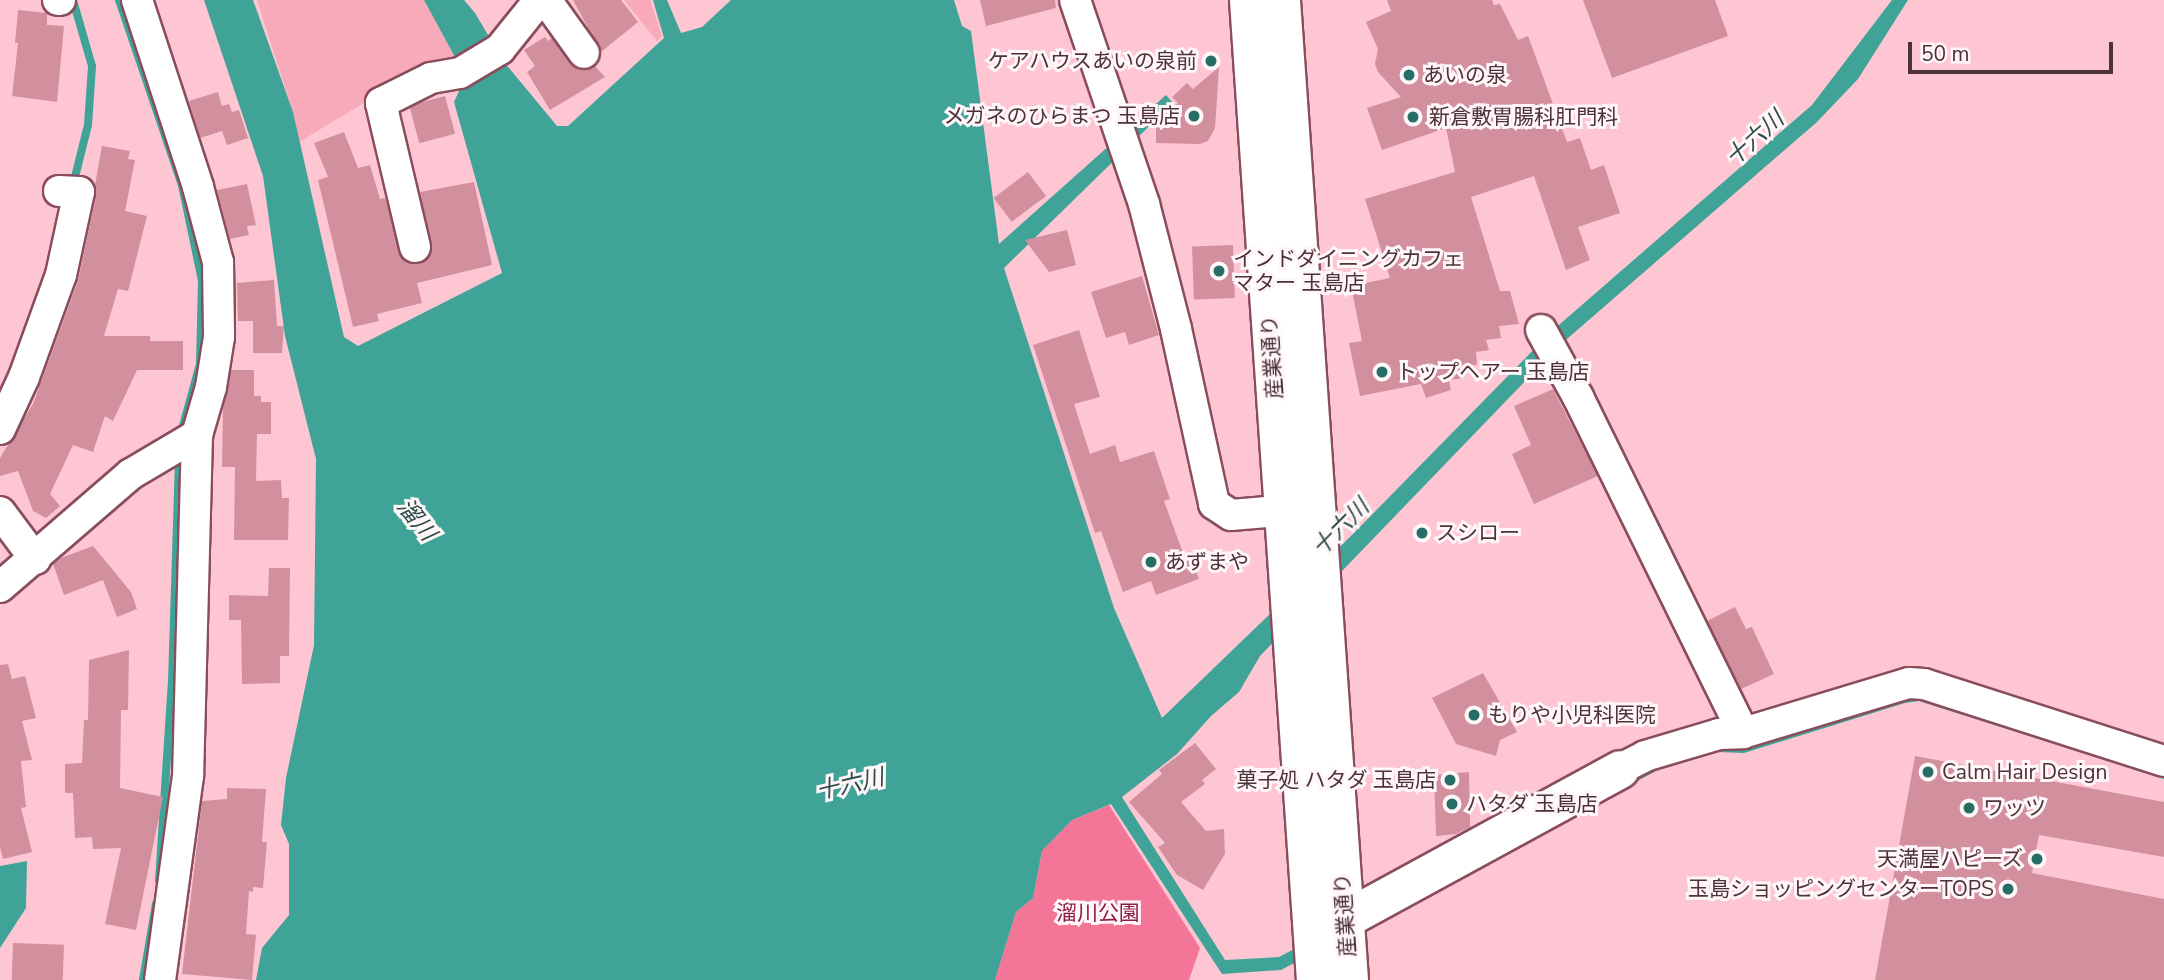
<!DOCTYPE html>
<html>
<head>
<meta charset="utf-8">
<style>
  body { margin:0 }
  #map { position:relative; width:2164px; height:980px; overflow:hidden; background:#fec6d2; font-family:"Nunito Sans","Noto Sans JP",sans-serif }
  div>[style] { position:absolute }
  .green>* { inset:0; background:#f8aabb }
  .forest>* { inset:0; background:#f37698 }
  .water>* { inset:0; background:#3fa397 }
  .stream>* { height:8px; margin:-4px; padding:0 4px; transform-origin:4px; border-radius:4px; background:#3fa397 }
  .building>* { inset:0; background:#d2909f; transform-origin:0 0 }
  .roads { filter:drop-shadow(2px 0 #894d5c) drop-shadow(-2px 0 #894d5c) drop-shadow(0 2px #894d5c) drop-shadow(0 -2px #894d5c) }
  .minor>* { height:30px; margin:-15px; padding:0 15px; transform-origin:15px; border-radius:15px; background:#fff }
  .tertiary>* { height:37px; margin:-18.5px; padding:0 18.5px; transform-origin:18.5px; border-radius:18.5px; background:#fff }
  .dots>* { width:19px; height:19px; translate:-50% -50%; box-sizing:border-box; border:4px solid #fef6f8; border-radius:50% }
  span { translate:-50% -50%; white-space:nowrap; text-align:center; line-height:1.15; -webkit-text-stroke:6px #fef6f8; paint-order:stroke }
  .poi-label { font-size:21px; color:#4d3238 }
  .right { translate:-100% -50%; text-align:right }
  .left { translate:0 -50%; text-align:left }
  .street-label { font-size:21px; color:#4d3238 }
  .park-label { font-size:21px; color:#8e1e47 }
  .water-label { font-size:23px; color:#2e4d48; font-style:italic }
  .scale { position:absolute; left:1908px; top:42px; width:205px; height:32px; box-sizing:border-box; border:4px solid #4d3238; border-top:0; padding-left:9px; font-size:21px; line-height:24px; white-space:nowrap; color:#4d3238; -webkit-text-stroke:5px #fef6f8; paint-order:stroke }
</style>
</head>
<body>
<div id="map">
  <div class="green">
    <div style="clip-path:polygon(257px 0,424px 0,457px 61px,452px 65px,430px 63px,299px 142px,293px 112px)"></div>
    <div style="clip-path:polygon(624px 0,650px 0,662px 36px,657px 41px)"></div>
  </div>
  <div class="forest">
    <div style="clip-path:polygon(1109px 805px,1200px 948px,1189px 980px,995px 980px,1016px 912px,1033px 898px,1042px 851px,1072px 820px)"></div>
  </div>
  <div class="water">
    <div style="clip-path:polygon(204px 0,253px 0,293px 112px,344px 337px,358px 346px,502px 273px,454px 102px,460px 89px,469px 83px,424px 0,464px 0,475px 13px,504px 62px,557px 126px,568px 126px,664px 38px,653px 0,667px 0,681px 33px,702px 27px,731px 0,954px 0,962px 26px,971px 31px,999px 244px,1166px 95px,1173px 103px,1004px 268px,1114px 608px,1162px 718px,1352px 535px,1552px 331px,1812px 105px,1892px 0,1908px 0,1858px 79px,1817px 122px,1560px 345px,1260px 656px,1239px 692px,1211px 716px,1177px 754px,1122px 797px,1225px 960px,1279px 957px,1653px 760px,1902px 693px,2164px 767px,2164px 779px,1919px 701px,1905px 703px,1744px 753px,1718px 752px,1656px 771px,1281px 970px,1222px 974px,1111px 804px,1072px 820px,1042px 851px,1033px 898px,1016px 912px,995px 980px,256px 980px,262px 948px,289px 915px,289px 844px,281px 825px,286px 778px,314px 645px,316px 459px,285px 336px,263px 176px)"></div>
    <div style="clip-path:polygon(27px 861px,26px 908px,0 948px,0 866px)"></div>
  </div>
  <div class="stream">
    <div style="left:119px;top:0;width:195px;rotate:71.2deg"></div>
    <div style="left:182px;top:185px;width:98px;rotate:78.2deg"></div>
    <div style="left:202px;top:281px;width:83px;rotate:91.4deg"></div>
    <div style="left:200px;top:364px;width:76px;rotate:105.3deg"></div>
    <div style="left:73px;top:185px;width:62px;rotate:-76deg"></div>
    <div style="left:88px;top:125px;width:59px;rotate:-86.1deg"></div>
    <div style="left:92px;top:66px;width:69px;rotate:-106.1deg"></div>
    <div style="left:159px;top:881px;width:199px;rotate:-86.3deg"></div>
    <div style="left:172px;top:682px;width:229px;rotate:-88.2deg"></div>
    <div style="left:143px;top:980px;width:77px;rotate:-80.3deg"></div>
  </div>
  <div class="building">
    <div style="clip-path:polygon(573px 0,621px 0,638px 22px,601px 52px)"></div>
    <div style="clip-path:polygon(980px 0,1055px 0,1056px 8px,986px 26px)"></div>
    <div style="clip-path:polygon(1387px 0,1492px 0,1494px 5px,1500px 4px,1518px 40px,1528px 36px,1567px 142px,1580px 138px,1591px 170px,1604px 165px,1620px 213px,1578px 227px,1590px 260px,1566px 270px,1534px 176px,1471px 197px,1500px 291px,1510px 291px,1519px 324px,1499px 326px,1501px 338px,1486px 340px,1489px 350px,1476px 352px,1477px 365px,1459px 365px,1464px 378px,1449px 380px,1451px 390px,1426px 398px,1421px 384px,1360px 396px,1349px 343px,1362px 341px,1351px 286px,1390px 278px,1365px 199px,1455px 172px,1446px 128px,1382px 150px,1367px 108px,1401px 97px,1378px 72px,1375px 64px,1378px 49px,1366px 22px,1391px 11px)"></div>
    <div style="clip-path:polygon(1583px 0,1715px 0,1728px 36px,1612px 78px)"></div>
    <div style="clip-path:polygon(18px 10px,47px 13px,47px 25px,64px 26px,57px 102px,12px 96px,18px 43px,15px 43px)"></div>
    <div style="clip-path:polygon(545px 37px,548px 41px,552px 38px,576px 69px,586px 70px,595px 66px,605px 77px,550px 110px,527px 72px,535px 66px,524px 50px)"></div>
    <div style="clip-path:polygon(1219px 67px,1215px 128px,1208px 141px,1200px 144px,1156px 143px,1156px 122px,1178px 103px,1172px 97px,1187px 83px,1193px 89px)"></div>
    <div style="clip-path:polygon(218px 92px,222px 106px,229px 104px,232px 112px,239px 110px,248px 138px,227px 145px,222px 131px,200px 138px,189px 101px)"></div>
    <div style="left:445px;top:96px;width:39px;height:37px;rotate:75deg"></div>
    <div style="clip-path:polygon(344px 132px,358px 168px,370px 165px,380px 199px,385px 198px,403px 259px,420px 264px,432px 251px,420px 192px,474px 182px,492px 265px,417px 283px,422px 303px,377px 314px,379px 321px,353px 327px,318px 180px,328px 177px,314px 143px)"></div>
    <div style="clip-path:polygon(102px 146px,130px 151px,128px 159px,135px 160px,125px 211px,147px 216px,128px 291px,118px 289px,104px 336px,150px 336px,150px 341px,183px 341px,183px 370px,137px 370px,113px 421px,105px 416px,93px 452px,73px 445px,50px 494px,60px 506px,46px 518px,33px 511px,18px 471px,0 476px,0 458px,33px 404px,78px 281px,96px 196px,95px 185px)"></div>
    <div style="left:1028px;top:172px;width:30px;height:43px;rotate:53deg"></div>
    <div style="clip-path:polygon(247px 184px,256px 225px,247px 226px,249px 235px,230px 239px,217px 190px)"></div>
    <div style="clip-path:polygon(1067px 230px,1076px 265px,1049px 272px,1025px 240px)"></div>
    <div style="left:1233px;top:245px;width:53px;height:41px;rotate:88deg"></div>
    <div style="clip-path:polygon(1142px 276px,1159px 335px,1129px 345px,1125px 332px,1106px 338px,1091px 292px)"></div>
    <div style="clip-path:polygon(274px 280px,277px 326px,284px 326px,282px 353px,253px 353px,253px 321px,238px 321px,237px 283px)"></div>
    <div style="clip-path:polygon(1079px 330px,1100px 397px,1074px 404px,1090px 454px,1115px 445px,1120px 462px,1154px 451px,1170px 499px,1164px 501px,1186px 561px,1192px 560px,1199px 579px,1156px 595px,1151px 581px,1123px 592px,1101px 531px,1095px 533px,1033px 345px)"></div>
    <div style="clip-path:polygon(231px 370px,254px 370px,254px 396px,261px 396px,261px 402px,271px 402px,271px 434px,257px 434px,256px 481px,281px 480px,282px 498px,289px 498px,288px 540px,234px 540px,235px 467px,222px 467px,223px 409px)"></div>
    <div style="clip-path:polygon(1553px 389px,1598px 476px,1534px 504px,1512px 454px,1531px 445px,1514px 406px)"></div>
    <div style="clip-path:polygon(93px 546px,131px 592px,137px 609px,117px 617px,103px 580px,64px 595px,53px 564px,61px 558px)"></div>
    <div style="clip-path:polygon(269px 568px,290px 568px,289px 656px,280px 656px,280px 683px,242px 684px,241px 620px,229px 620px,229px 595px,268px 596px)"></div>
    <div style="clip-path:polygon(1735px 607px,1746px 629px,1752px 627px,1774px 674px,1741px 689px,1707px 621px)"></div>
    <div style="clip-path:polygon(129px 650px,128px 710px,121px 710px,120px 788px,163px 797px,136px 930px,105px 924px,121px 848px,93px 849px,92px 837px,75px 838px,73px 793px,65px 793px,65px 764px,82px 763px,84px 720px,88px 720px,89px 660px)"></div>
    <div style="clip-path:polygon(8px 664px,12px 679px,25px 676px,36px 718px,22px 721px,32px 760px,21px 761px,26px 807px,21px 808px,32px 852px,3px 859px,0 847px,0 665px)"></div>
    <div style="clip-path:polygon(1483px 673px,1517px 732px,1500px 740px,1496px 756px,1456px 744px,1432px 698px)"></div>
    <div style="clip-path:polygon(1195px 743px,1216px 769px,1202px 780px,1205px 784px,1181px 802px,1206px 831px,1224px 829px,1225px 854px,1203px 890px,1177px 875px,1158px 847px,1165px 843px,1129px 802px,1162px 774px,1159px 770px)"></div>
    <div style="clip-path:polygon(1915px 756px,2164px 802px,2164px 857px,2039px 835px,2032px 873px,2164px 899px,2164px 980px,1875px 980px)"></div>
    <div style="clip-path:polygon(1469px 772px,1470px 827px,1456px 834px,1436px 836px,1434px 775px)"></div>
    <div style="clip-path:polygon(227px 788px,266px 789px,262px 842px,267px 842px,263px 888px,253px 887px,253px 892px,249px 891px,246px 934px,256px 935px,252px 980px,182px 974px,202px 801px,227px 799px)"></div>
    <div style="left:13px;top:943px;width:51px;height:37px;rotate:2deg"></div>
  </div>
  <div class="roads">
    <div class="minor">
      <div style="left:58px;top:0;width:2px"></div>
      <div style="left:137px;top:0;width:197px;rotate:71.9deg"></div>
      <div style="left:198px;top:187px;width:78px;rotate:75.1deg"></div>
      <div style="left:218px;top:262px;width:75px;rotate:89.2deg"></div>
      <div style="left:219px;top:337px;width:51px;rotate:99.1deg"></div>
      <div style="left:211px;top:387px;width:50px;rotate:106.3deg"></div>
      <div style="left:197px;top:435px;width:341px;rotate:91.5deg"></div>
      <div style="left:188px;top:776px;width:206px;rotate:97.8deg"></div>
      <div style="left:546px;top:0;width:65px;rotate:54.4deg"></div>
      <div style="left:1075px;top:0;width:215px;rotate:71.3deg"></div>
      <div style="left:1144px;top:204px;width:129px;rotate:75.6deg"></div>
      <div style="left:1176px;top:329px;width:179px;rotate:77.7deg"></div>
      <div style="left:1214px;top:504px;width:20px;rotate:33deg"></div>
      <div style="left:1231px;top:515px;width:72px;rotate:-4.8deg"></div>
      <div style="left:415px;top:247px;width:148px;rotate:-103.3deg"></div>
      <div style="left:381px;top:103px;width:56px;rotate:-26.6deg"></div>
      <div style="left:431px;top:78px;width:29px;rotate:-10deg"></div>
      <div style="left:460px;top:73px;width:47px;rotate:-31deg"></div>
      <div style="left:500px;top:49px;width:53px;rotate:-51.2deg"></div>
      <div style="left:533px;top:8px;width:16px;rotate:-30deg"></div>
      <div style="left:1541px;top:330px;width:77px;rotate:61.1deg"></div>
      <div style="left:1578px;top:397px;width:374px;rotate:63.8deg"></div>
      <div style="left:0;top:429px;width:57px;rotate:-65.2deg"></div>
      <div style="left:24px;top:377px;width:109px;rotate:-70.1deg"></div>
      <div style="left:61px;top:275px;width:85px;rotate:-77.8deg"></div>
      <div style="left:79px;top:192px;width:20px;rotate:-177deg"></div>
      <div style="left:0;top:512px;width:59px;rotate:53.3deg"></div>
      <div style="left:0;top:587px;width:173px;rotate:-40.8deg"></div>
      <div style="left:131px;top:474px;width:77px;rotate:-30.6deg"></div>
      <div style="left:1620px;top:769px;width:28px;rotate:-27deg"></div>
      <div style="left:1645px;top:756px;width:77px;rotate:-16.6deg"></div>
      <div style="left:1719px;top:734px;width:24px;rotate:-2deg"></div>
      <div style="left:1743px;top:733px;width:173px;rotate:-16.8deg"></div>
      <div style="left:1909px;top:683px;width:15px;rotate:4deg"></div>
      <div style="left:1924px;top:684px;width:252px;rotate:17.8deg"></div>
    </div>
    <div class="tertiary">
      <div style="left:1248px;top:0;width:982px;rotate:86.09deg"></div>
      <div style="left:1281px;top:0;width:982px;rotate:86.03deg"></div>
      <div style="left:1345px;top:919px;width:313px;rotate:-28.6deg"></div>
    </div>
  </div>
  <div class="dots">
    <div style="left:1211px;top:61px;background:#266e65"></div>
    <div style="left:1409px;top:75px;background:#266e65"></div>
    <div style="left:1194px;top:116px;background:#266e65"></div>
    <div style="left:1413px;top:117px;background:#266e65"></div>
    <div style="left:1219px;top:271px;background:#266e65"></div>
    <div style="left:1382px;top:372px;background:#266e65"></div>
    <div style="left:1422px;top:533px;background:#266e65"></div>
    <div style="left:1151px;top:562px;background:#266e65"></div>
    <div style="left:1474px;top:715px;background:#266e65"></div>
    <div style="left:1928px;top:772px;background:#266e65"></div>
    <div style="left:1450px;top:780px;background:#266e65"></div>
    <div style="left:1452px;top:804px;background:#266e65"></div>
    <div style="left:1969px;top:808px;background:#266e65"></div>
    <div style="left:2037px;top:859px;background:#266e65"></div>
    <div style="left:2008px;top:889px;background:#266e65"></div>
  </div>
  <div class="poi-label">
    <span class="right" style="left:1197px;top:61px">ケアハウスあいの泉前</span>
    <span class="left" style="left:1423px;top:75px">あいの泉</span>
    <span class="right" style="left:1180px;top:116px">メガネのひらまつ 玉島店</span>
    <span class="left" style="left:1429px;top:117px">新倉敷胃腸科肛門科</span>
    <span class="left" style="left:1233px;top:271px">インドダイニングカフェ<br>マター 玉島店</span>
    <span class="left" style="left:1396px;top:372px">トップヘアー 玉島店</span>
    <span class="left" style="left:1436px;top:533px">スシロー</span>
    <span class="left" style="left:1165px;top:562px">あずまや</span>
    <span class="left" style="left:1488px;top:715px">もりや小児科医院</span>
    <span class="left" style="left:1942px;top:772px">Calm Hair Design</span>
    <span class="right" style="left:1436px;top:780px">菓子処 ハタダ 玉島店</span>
    <span class="left" style="left:1466px;top:804px">ハタダ 玉島店</span>
    <span class="left" style="left:1983px;top:808px">ワッツ</span>
    <span class="right" style="left:2023px;top:859px">天満屋ハピーズ</span>
    <span class="right" style="left:1994px;top:889px">玉島ショッピングセンターTOPS</span>
  </div>
  <div class="street-label">
    <span style="left:1272px;top:357px;rotate:-94deg">産業通り</span>
    <span style="left:1345px;top:915px;rotate:-94deg">産業通り</span>
  </div>
  <div class="park-label">
    <span style="left:1098px;top:913px">溜川公園</span>
  </div>
  <div class="water-label">
    <span style="left:1755px;top:139px;rotate:-42deg">十六川</span>
    <span style="left:416px;top:520px;rotate:51deg">溜川</span>
    <span style="left:1341px;top:528px;rotate:-45deg">十六川</span>
    <span style="left:850px;top:785px;rotate:-13deg">十六川</span>
  </div>
  <div class="scale">50 m</div>
</div>
</body>
</html>
